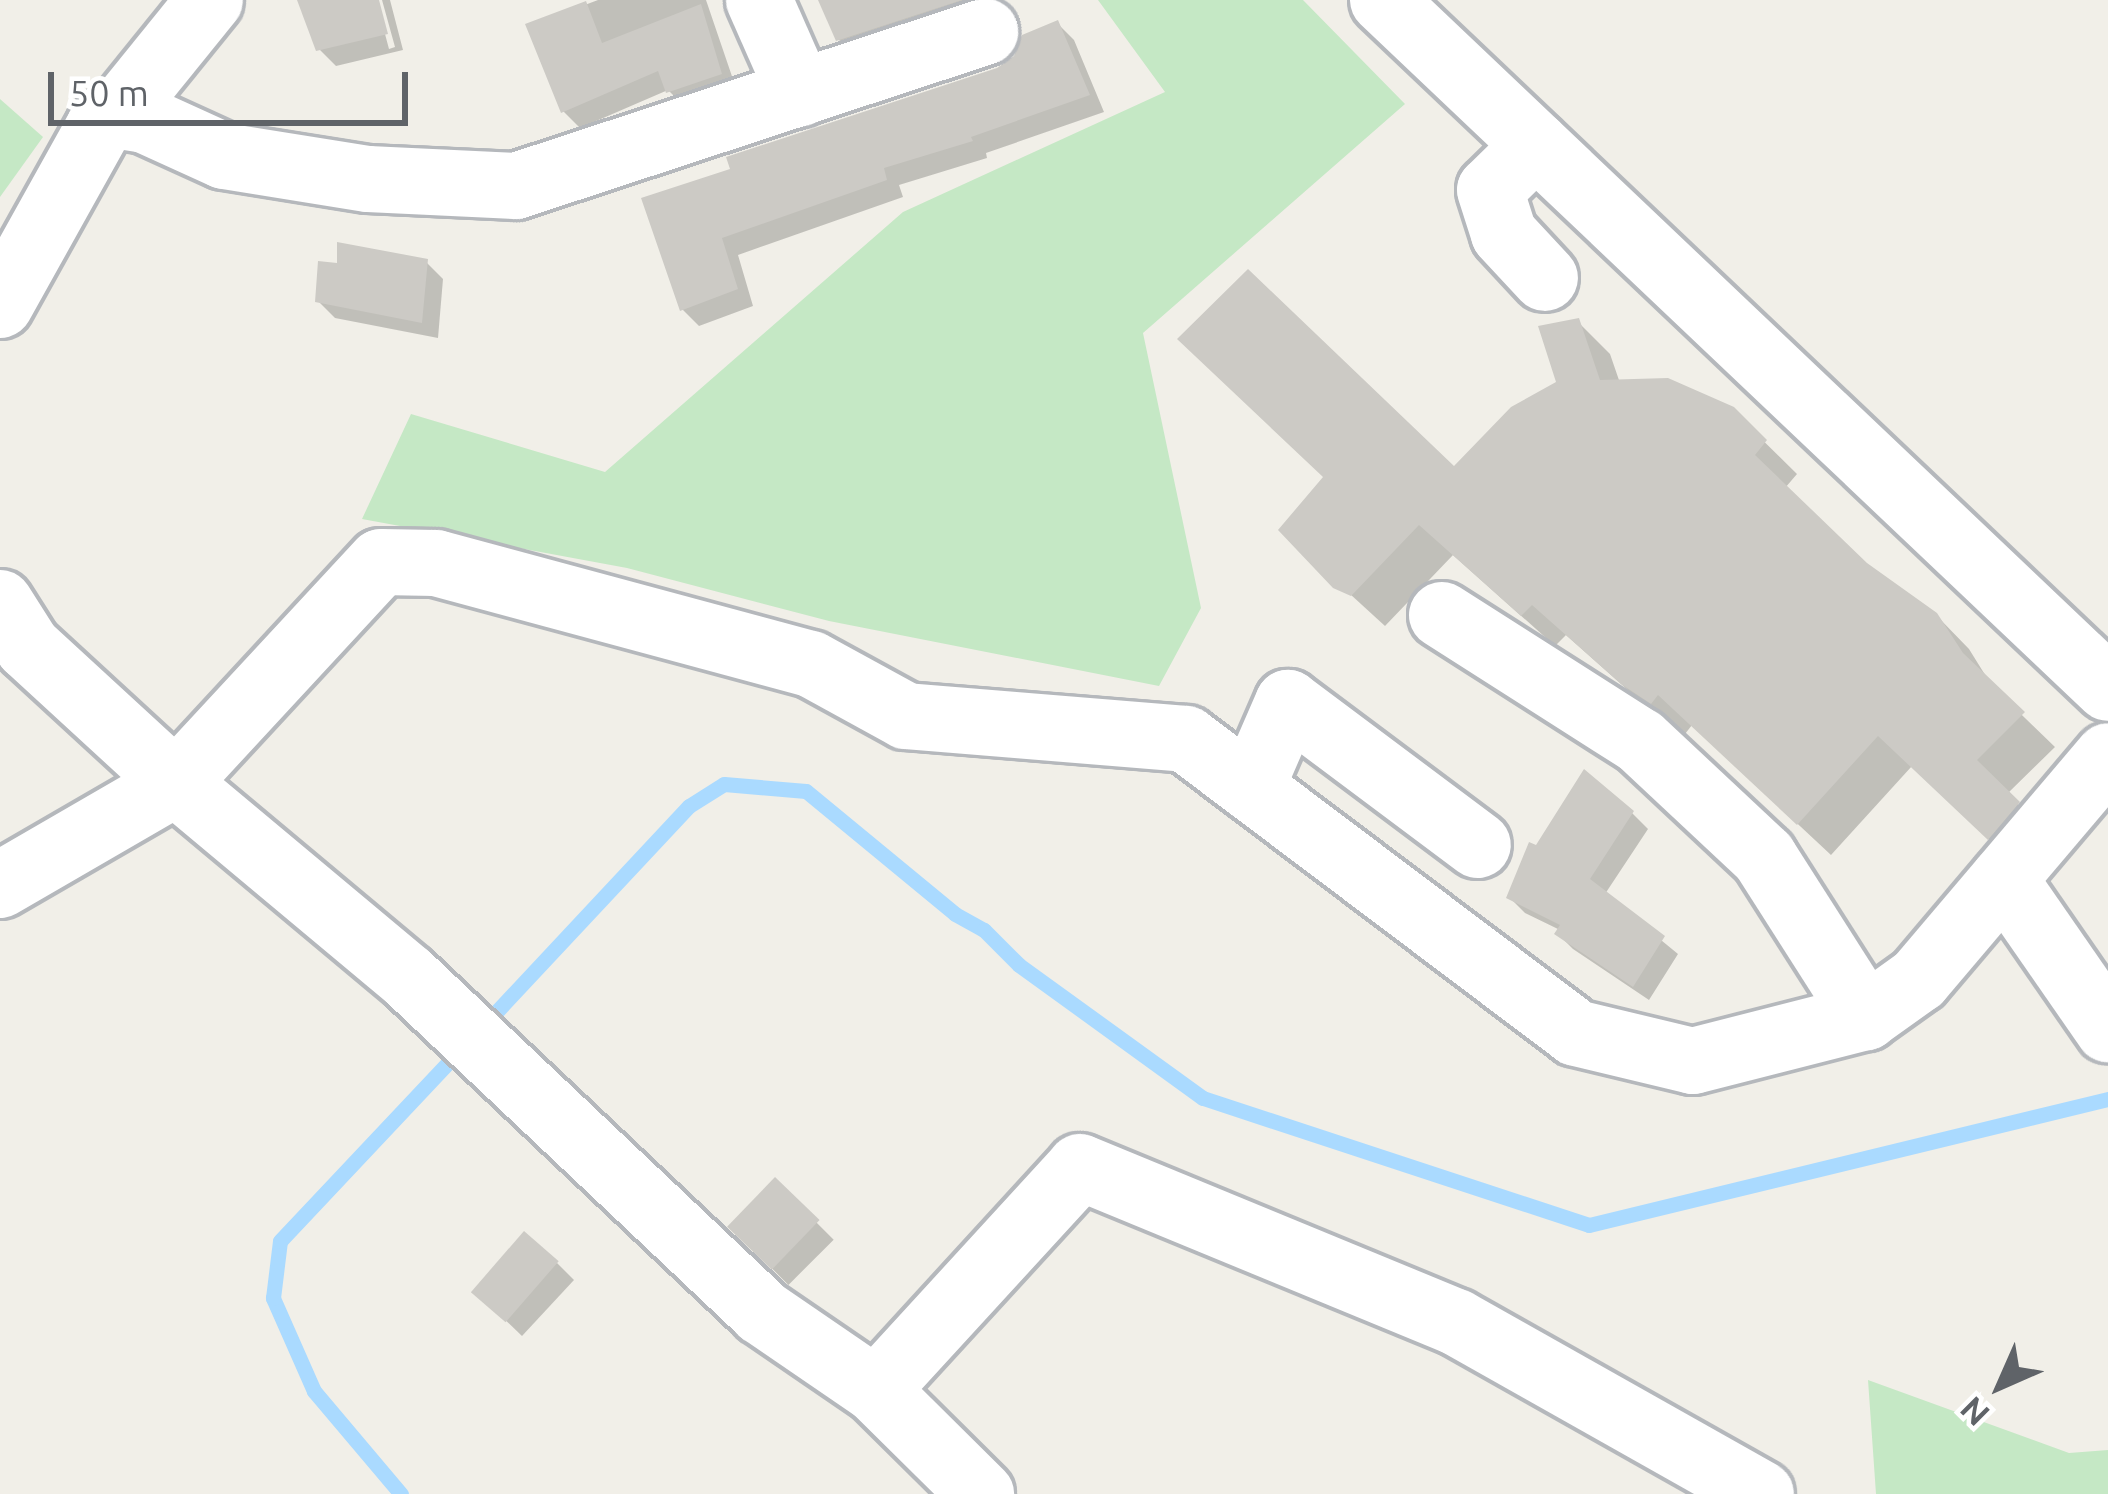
<!DOCTYPE html>
<html>
<head>
<meta charset="utf-8">
<style>
  body { margin:0 }
  #map { position:relative; width:2108px; height:1494px; overflow:hidden; background:#f1efe8; font-family:Ubuntu,sans-serif }
  div>[style] { position:absolute }
  .green>* { inset:0; background:#c5e8c5 }
  .shadow>* { inset:0; background:#0003; transform-origin:0 0 }
  .stream>* { height:15px; margin:-7.5px; padding:0 7.5px; transform-origin:7.5px; border-radius:7.5px; background:#aadaff }
  .building>* { inset:0; background:#cccac5; transform-origin:0 0 }
  .roads { filter:drop-shadow(3px 0 #b5b8bc) drop-shadow(-3px 0 #b5b8bc) drop-shadow(0 3px #b5b8bc) drop-shadow(0 -3px #b5b8bc) }
  .minor>* { height:66px; margin:-33px; padding:0 33px; transform-origin:33px; border-radius:33px; background:#fff }
  span { translate:-50% -50%; white-space:nowrap; text-align:center; line-height:1.15; -webkit-text-stroke:12px #fff; paint-order:stroke }
  .north { position:absolute; left:1940px; top:1326px; width:120px; height:120px; -webkit-text-stroke:9px #fff; paint-order:stroke; rotate:225deg; font-size:33px; font-weight:700; line-height:48px; text-align:center; color:#5f6368 }
  .north::after { content:''; display:block; margin:auto; width:42px; height:54px; background:#5f6368; clip-path:polygon(50% 0,100% 100%,50% 72%,0 100%) }
  .scale { position:absolute; left:48px; top:72px; width:360px; height:54px; box-sizing:border-box; border:6px solid #5f6368; border-top:0; padding-left:15px; font-size:36px; line-height:42px; white-space:nowrap; color:#5f6368; -webkit-text-stroke:9px #fff; paint-order:stroke }
</style>
</head>
<body>
<div id="map">
  <div class="green">
    <div style="clip-path:polygon(1098px 0,1303px 0,1405px 104px,1143px 333px,1201px 608px,1159px 686px,829px 621px,627px 568px,362px 519px,411px 414px,605px 472px,903px 212px,1165px 92px)"></div>
    <div style="clip-path:polygon(0 99px,43px 137px,0 197px)"></div>
    <div style="clip-path:polygon(1868px 1380px,2069px 1453px,2108px 1450px,2108px 1494px,1876px 1494px)"></div>
  </div>
  <div class="shadow">
    <div style="clip-path:polygon(300px 0,376px 0,389px 49px,395px 47px,382px 0,390px 0,403px 50px,336px 66px,319px 49px)"></div>
    <div style="clip-path:polygon(598px 0,706px 0,737px 91px,686px 108px,668px 90px,580px 128px,563px 111px,529px 26px)"></div>
    <div style="clip-path:polygon(822px 0,973px 0,981px 16px,856px 57px,839px 40px)"></div>
    <div style="clip-path:polygon(1057px 23px,1074px 40px,1104px 112px,986px 153px,987px 158px,899px 185px,903px 197px,738px 255px,753px 306px,699px 326px,682px 309px,734px 171px,998px 70px)"></div>
    <div style="clip-path:polygon(426px 262px,443px 279px,438px 338px,335px 318px,318px 301px)"></div>
    <div style="clip-path:polygon(1578px 322px,1610px 354px,1620px 383px,1732px 410px,1797px 474px,1785px 488px,1865px 565px,1936px 615px,1969px 649px,1992px 686px,2055px 747px,2007px 794px,2050px 836px,2022px 870px,1912px 766px,1831px 855px,1692px 725px,1685px 734px,1657px 716px,1566px 635px,1555px 646px,1453px 555px,1385px 626px,1315px 562px,1454px 471px,1560px 383px)"></div>
    <div style="clip-path:polygon(1632px 813px,1648px 829px,1605px 894px,1678px 954px,1649px 1000px,1573px 949px,1558px 934px,1560px 930px,1525px 913px,1509px 897px,1537px 849px)"></div>
    <div style="left:775px;top:1181px;width:83px;height:64px;rotate:45deg"></div>
    <div style="clip-path:polygon(557px 1263px,574px 1280px,522px 1336px,474px 1290px)"></div>
  </div>
  <div class="stream">
    <div style="left:484px;top:1025px;width:300px;rotate:-46.9deg"></div>
    <div style="left:689px;top:806px;width:41px;rotate:-32.2deg"></div>
    <div style="left:724px;top:784px;width:82px;rotate:4.9deg"></div>
    <div style="left:806px;top:791px;width:193px;rotate:39.5deg"></div>
    <div style="left:955px;top:914px;width:33px;rotate:29deg"></div>
    <div style="left:984px;top:930px;width:49px;rotate:45deg"></div>
    <div style="left:1019px;top:965px;width:227px;rotate:35.9deg"></div>
    <div style="left:1203px;top:1098px;width:406px;rotate:18.2deg"></div>
    <div style="left:1589px;top:1225px;width:534px;rotate:-13.65deg"></div>
    <div style="left:401px;top:1494px;width:135px;rotate:-130.2deg"></div>
    <div style="left:314px;top:1391px;width:102px;rotate:-113.8deg"></div>
    <div style="left:273px;top:1298px;width:57px;rotate:-83deg"></div>
    <div style="left:280px;top:1241px;width:267px;rotate:-46.7deg"></div>
  </div>
  <div class="building">
    <div style="clip-path:polygon(297px 0,379px 0,388px 34px,316px 51px)"></div>
    <div style="clip-path:polygon(818px 0,962px 0,836px 41px)"></div>
    <div style="clip-path:polygon(586px 1px,602px 43px,701px 4px,722px 74px,666px 93px,658px 71px,561px 113px,525px 24px)"></div>
    <div style="clip-path:polygon(1058px 20px,1090px 95px,971px 137px,973px 141px,884px 168px,887px 180px,722px 238px,738px 289px,680px 311px,641px 198px,730px 169px,726px 157px,997px 68px,1014px 56px,1022px 35px)"></div>
    <div style="clip-path:polygon(337px 242px,428px 259px,422px 323px,315px 302px,318px 261px,337px 263px)"></div>
    <div style="clip-path:polygon(1248px 269px,1454px 466px,1511px 407px,1556px 382px,1538px 326px,1579px 318px,1600px 380px,1668px 378px,1734px 407px,1767px 440px,1755px 455px,1867px 563px,1937px 613px,1963px 653px,2025px 712px,1977px 760px,2020px 802px,1988px 840px,1878px 736px,1797px 825px,1658px 695px,1651px 704px,1621px 684px,1532px 605px,1521px 616px,1419px 525px,1351px 596px,1333px 588px,1278px 530px,1323px 477px,1177px 339px)"></div>
    <div style="clip-path:polygon(1584px 769px,1634px 811px,1590px 879px,1665px 936px,1633px 987px,1554px 934px,1560px 925px,1506px 898px,1529px 842px,1536px 845px)"></div>
    <div style="left:775px;top:1177px;width:62px;height:69px;rotate:44deg"></div>
    <div style="left:524px;top:1231px;width:46px;height:81px;rotate:41deg"></div>
  </div>
  <div class="roads">
    <div class="minor">
      <div style="left:759px;top:0;width:102px;rotate:66.2deg"></div>
      <div style="left:1383px;top:0;width:999px;rotate:43.5deg"></div>
      <div style="left:113px;top:115px;width:32px;rotate:9deg"></div>
      <div style="left:145px;top:120px;width:87px;rotate:24.5deg"></div>
      <div style="left:224px;top:156px;width:146px;rotate:9.1deg"></div>
      <div style="left:368px;top:179px;width:148px;rotate:2.7deg"></div>
      <div style="left:516px;top:186px;width:494px;rotate:-18.2deg"></div>
      <div style="left:1536px;top:145px;width:64px;rotate:135.6deg"></div>
      <div style="left:1490px;top:190px;width:46px;rotate:72.3deg"></div>
      <div style="left:1504px;top:234px;width:60px;rotate:47deg"></div>
      <div style="left:0;top:305px;width:204px;rotate:-60.9deg"></div>
      <div style="left:99px;top:127px;width:34px;rotate:-40deg"></div>
      <div style="left:125px;top:105px;width:135px;rotate:-51deg"></div>
      <div style="left:0;top:603px;width:52px;rotate:57.5deg"></div>
      <div style="left:28px;top:647px;width:201px;rotate:42.6deg"></div>
      <div style="left:176px;top:783px;width:302px;rotate:39.9deg"></div>
      <div style="left:408px;top:977px;width:487px;rotate:43.4deg"></div>
      <div style="left:762px;top:1312px;width:138px;rotate:34.4deg"></div>
      <div style="left:876px;top:1390px;width:148px;rotate:44.7deg"></div>
      <div style="left:1442px;top:615px;width:235px;rotate:32.5deg"></div>
      <div style="left:1640px;top:741px;width:170px;rotate:43.1deg"></div>
      <div style="left:1764px;top:857px;width:190px;rotate:57.5deg"></div>
      <div style="left:1251px;top:788px;width:93px;rotate:-66.5deg"></div>
      <div style="left:1288px;top:703px;width:237px;rotate:36.8deg"></div>
      <div style="left:2004px;top:879px;width:183px;rotate:55.3deg"></div>
      <div style="left:0;top:885px;width:203px;rotate:-30.1deg"></div>
      <div style="left:176px;top:783px;width:301px;rotate:-47.2deg"></div>
      <div style="left:381px;top:562px;width:55px;rotate:1deg"></div>
      <div style="left:436px;top:563px;width:388px;rotate:15.1deg"></div>
      <div style="left:811px;top:664px;width:108px;rotate:28.7deg"></div>
      <div style="left:906px;top:716px;width:281px;rotate:4.7deg"></div>
      <div style="left:1186px;top:739px;width:488px;rotate:37deg"></div>
      <div style="left:1576px;top:1033px;width:120px;rotate:13.5deg"></div>
      <div style="left:1693px;top:1061px;width:179px;rotate:-14.3deg"></div>
      <div style="left:1866px;top:1017px;width:65px;rotate:-35.6deg"></div>
      <div style="left:1919px;top:979px;width:292px;rotate:-49.7deg"></div>
      <div style="left:876px;top:1390px;width:302px;rotate:-47.5deg"></div>
      <div style="left:1080px;top:1167px;width:407px;rotate:22.4deg"></div>
      <div style="left:1456px;top:1322px;width:350px;rotate:29.4deg"></div>
    </div>
  </div>
  <div class="north">N</div>
  <div class="scale">50 m</div>
</div>
</body>
</html>
